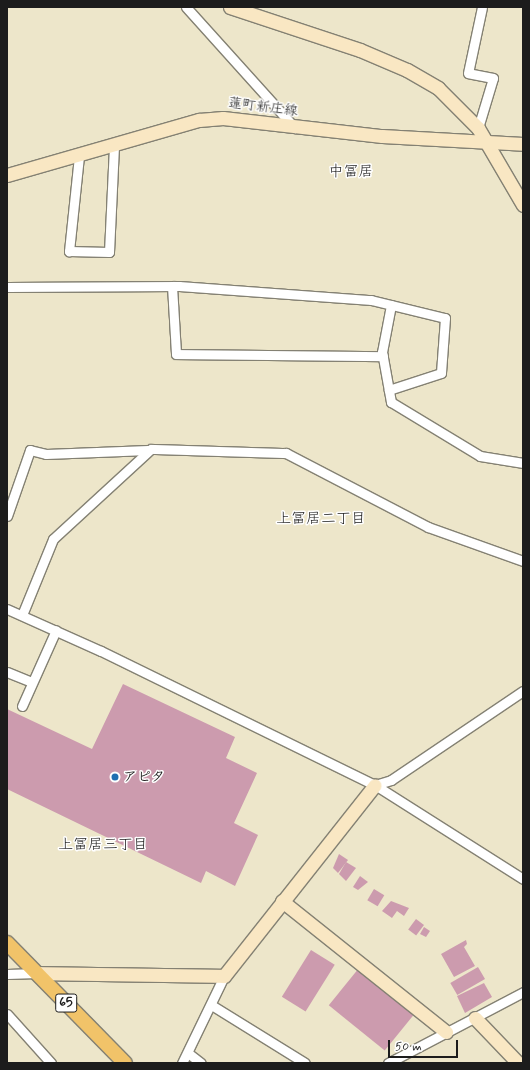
<!DOCTYPE html>
<html>
<head>
<meta charset="utf-8">
<style>
  body { margin:0 }
  #map { position:relative; width:530px; height:1070px; overflow:hidden; background:#ede6ca; font-family:Mynerve,"Klee One",sans-serif }
  div>[style] { position:absolute }
  .building>* { inset:0; background:#cc9bae; transform-origin:0 0 }
  .roads { filter:drop-shadow(1px 0 #848173) drop-shadow(-1px 0 #848173) drop-shadow(0 1px #848173) drop-shadow(0 -1px #848173) }
  .street>* { height:9px; margin:-4.5px; padding:0 4.5px; transform-origin:4.5px; border-radius:4.5px; background:#fff }
  .secondary>* { height:13px; margin:-6.5px; padding:0 6.5px; transform-origin:6.5px; border-radius:6.5px; background:#f9e7c3 }
  .primary>* { height:14px; margin:-7px; padding:0 7px; transform-origin:7px; border-radius:7px; background:#f1c369 }
  .dots>* { width:11px; height:11px; translate:-50% -50%; box-sizing:border-box; border:2px solid #fff; border-radius:50% }
  span { translate:-50% -50%; white-space:nowrap; text-align:center; line-height:1.15; -webkit-text-stroke:3px #fff; paint-order:stroke }
  .shield-label span { padding:1px 3px; background:#fff; border:1px solid; border-radius:3px; -webkit-text-stroke-width:0 }
  .shield-label { font-size:13px; color:#1c1c1c; font-weight:700 }
  .street-label { font-size:14px; color:#1c1c1c }
  .poi-label { font-size:14px; color:#1c1c1c; font-weight:700 }
  .left { translate:0 -50%; text-align:left }
  .neighbourhood-label { font-size:15px; color:#1c1c1c }
  .frame { position:absolute; inset:0; border:8px solid #1c1c1c; pointer-events:none }
  .scale { position:absolute; left:388px; top:1040px; width:70px; height:18px; box-sizing:border-box; border:2px solid #1c1c1c; border-top:0; padding-left:5px; font-size:12px; line-height:14px; white-space:nowrap; color:#1c1c1c; -webkit-text-stroke:3px #fff; paint-order:stroke }
</style>
</head>
<body>
<div id="map">
  <div class="building">
    <div style="clip-path:polygon(123px 684px,235px 737px,226px 758px,257px 773px,234px 823px,258px 835px,235px 886px,206px 871px,201px 883px,7px 789px,7px 709px,92px 749px)"></div>
    <div style="clip-path:polygon(339px 854px,348px 860px,338px 873px,333px 868px)"></div>
    <div style="clip-path:polygon(346px 862px,356px 868px,346px 881px,339px 874px)"></div>
    <div style="clip-path:polygon(360px 876px,368px 882px,358px 890px,353px 887px)"></div>
    <div style="left:374px;top:889px;width:12px;height:13px;rotate:31deg"></div>
    <div style="clip-path:polygon(391px 901px,409px 908px,404px 916px,397px 911px,392px 918px,382px 911px)"></div>
    <div style="left:416px;top:919px;width:10px;height:13px;rotate:37deg"></div>
    <div style="clip-path:polygon(424px 927px,430px 931px,426px 937px,420px 934px)"></div>
    <div style="clip-path:polygon(466px 940px,467px 944px,464px 947px,475px 966px,454px 977px,441px 954px)"></div>
    <div style="left:311px;top:950px;width:28px;height:55px;rotate:32deg"></div>
    <div style="left:478px;top:967px;width:14px;height:32px;rotate:60deg"></div>
    <div style="left:359px;top:968px;width:72px;height:48px;rotate:39deg"></div>
    <div style="clip-path:polygon(484px 983px,492px 997px,465px 1013px,457px 996px)"></div>
  </div>
  <div class="roads">
    <div class="street">
      <div style="left:186px;top:7px;width:163px;rotate:48deg"></div>
      <div style="left:478px;top:128px;width:52px;rotate:-73.3deg"></div>
      <div style="left:493px;top:78px;width:25px;rotate:-169deg"></div>
      <div style="left:468px;top:73px;width:67px;rotate:-78deg"></div>
      <div style="left:79px;top:156px;width:96px;rotate:96deg"></div>
      <div style="left:69px;top:251px;width:40px;rotate:1.4deg"></div>
      <div style="left:109px;top:252px;width:105px;rotate:-87.3deg"></div>
      <div style="left:172px;top:286px;width:68px;rotate:86.6deg"></div>
      <div style="left:176px;top:354px;width:207px;rotate:0.6deg"></div>
      <div style="left:7px;top:287px;width:172px;rotate:-0.3deg"></div>
      <div style="left:179px;top:286px;width:193px;rotate:4.2deg"></div>
      <div style="left:371px;top:300px;width:76px;rotate:13.7deg"></div>
      <div style="left:445px;top:318px;width:55px;rotate:94.2deg"></div>
      <div style="left:441px;top:373px;width:55px;rotate:161.9deg"></div>
      <div style="left:391px;top:305px;width:48px;rotate:100.8deg"></div>
      <div style="left:382px;top:352px;width:51px;rotate:79.8deg"></div>
      <div style="left:391px;top:402px;width:104px;rotate:31.2deg"></div>
      <div style="left:480px;top:456px;width:44px;rotate:9.2deg"></div>
      <div style="left:7px;top:516px;width:70px;rotate:-70.8deg"></div>
      <div style="left:30px;top:450px;width:16px;rotate:14deg"></div>
      <div style="left:46px;top:454px;width:102px;rotate:-2.2deg"></div>
      <div style="left:7px;top:609px;width:103px;rotate:24.1deg"></div>
      <div style="left:101px;top:651px;width:305px;rotate:26.1deg"></div>
      <div style="left:375px;top:785px;width:175px;rotate:32.4deg"></div>
      <div style="left:22px;top:615px;width:82px;rotate:-67.8deg"></div>
      <div style="left:53px;top:539px;width:133px;rotate:-42.6deg"></div>
      <div style="left:151px;top:449px;width:135px;rotate:1.7deg"></div>
      <div style="left:286px;top:453px;width:160px;rotate:27.5deg"></div>
      <div style="left:428px;top:527px;width:101px;rotate:19.7deg"></div>
      <div style="left:7px;top:672px;width:27px;rotate:22deg"></div>
      <div style="left:22px;top:706px;width:83px;rotate:-65.9deg"></div>
      <div style="left:375px;top:785px;width:17px;rotate:-17deg"></div>
      <div style="left:391px;top:780px;width:159px;rotate:-34deg"></div>
      <div style="left:7px;top:974px;width:30px;rotate:-2deg"></div>
      <div style="left:213px;top:1006px;width:108px;rotate:31.8deg"></div>
      <div style="left:7px;top:1014px;width:66px;rotate:48.1deg"></div>
      <div style="left:188px;top:1053px;width:16px;rotate:38deg"></div>
      <div style="left:182px;top:1063px;width:97px;rotate:-64.2deg"></div>
      <div style="left:388px;top:1063px;width:153px;rotate:-27.7deg"></div>
    </div>
    <div class="secondary">
      <div style="left:230px;top:7px;width:137px;rotate:18.3deg"></div>
      <div style="left:360px;top:50px;width:51px;rotate:23.1deg"></div>
      <div style="left:407px;top:70px;width:36px;rotate:30deg"></div>
      <div style="left:438px;top:88px;width:57px;rotate:45deg"></div>
      <div style="left:478px;top:128px;width:89px;rotate:59.7deg"></div>
      <div style="left:7px;top:175px;width:200px;rotate:-16deg"></div>
      <div style="left:199px;top:120px;width:24px;rotate:-5deg"></div>
      <div style="left:223px;top:118px;width:160px;rotate:6.5deg"></div>
      <div style="left:382px;top:136px;width:141px;rotate:3.2deg"></div>
      <div style="left:282px;top:901px;width:210px;rotate:38.6deg"></div>
      <div style="left:37px;top:973px;width:187px;rotate:0.9deg"></div>
      <div style="left:224px;top:976px;width:243px;rotate:-51.7deg"></div>
      <div style="left:475px;top:1018px;width:62px;rotate:46.3deg"></div>
    </div>
    <div class="primary">
      <div style="left:7px;top:943px;width:168px;rotate:45.5deg"></div>
    </div>
  </div>
  <div class="dots">
    <div style="left:115px;top:777px;background:#1f6fb2"></div>
  </div>
  <div class="shield-label">
    <span style="left:66px;top:1003px">65</span>
  </div>
  <div class="street-label">
    <span style="left:263px;top:107px;rotate:7deg">蓮町新庄線</span>
  </div>
  <div class="poi-label">
    <span class="left" style="left:123px;top:777px">アピタ</span>
  </div>
  <div class="neighbourhood-label">
    <span style="left:351px;top:173px">中冨居</span>
    <span style="left:321px;top:520px">上冨居二丁目</span>
    <span style="left:103px;top:846px">上冨居三丁目</span>
  </div>
  <div class="frame"></div>
  <div class="scale">50 m</div>
</div>
</body>
</html>
